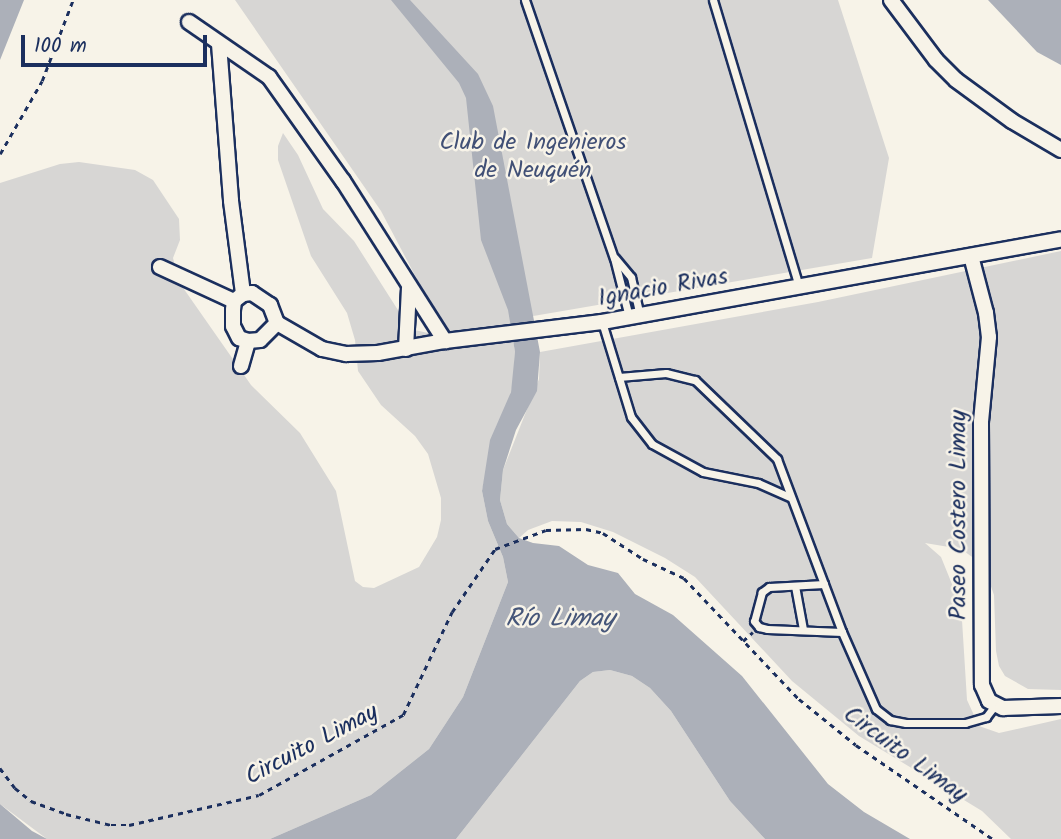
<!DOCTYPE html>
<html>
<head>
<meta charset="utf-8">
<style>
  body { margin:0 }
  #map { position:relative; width:1061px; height:839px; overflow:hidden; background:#f7f3e8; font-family:Kalam,sans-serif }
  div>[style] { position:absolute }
  .green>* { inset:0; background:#d7d6d4 }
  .water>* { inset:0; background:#acb0b9 }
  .path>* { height:2.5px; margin-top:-1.25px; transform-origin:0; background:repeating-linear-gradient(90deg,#1b2f5e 0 5px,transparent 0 10px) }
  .roads { filter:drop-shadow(2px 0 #1b2f5e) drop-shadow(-2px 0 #1b2f5e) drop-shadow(0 2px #1b2f5e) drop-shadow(0 -2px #1b2f5e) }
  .service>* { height:7px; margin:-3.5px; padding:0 3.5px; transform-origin:3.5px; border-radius:3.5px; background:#f7f3e8 }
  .minor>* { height:14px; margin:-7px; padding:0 7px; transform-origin:7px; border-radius:7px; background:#f7f3e8 }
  span { translate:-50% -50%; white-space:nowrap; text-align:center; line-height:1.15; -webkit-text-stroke:5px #f7f3e8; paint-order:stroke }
  .park-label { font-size:24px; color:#415076 }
  .street-label { font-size:24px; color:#1b2f5e }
  .water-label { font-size:26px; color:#465679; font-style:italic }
  .scale { position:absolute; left:21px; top:35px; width:186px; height:32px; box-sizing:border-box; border:4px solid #1b2f5e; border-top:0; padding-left:9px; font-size:21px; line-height:24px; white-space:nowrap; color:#1b2f5e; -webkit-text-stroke:5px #f7f3e8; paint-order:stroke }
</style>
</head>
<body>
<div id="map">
  <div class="green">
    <div style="clip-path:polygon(235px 0,838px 0,889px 158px,872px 258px,510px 320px,515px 352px,514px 379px,508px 404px,496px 427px,482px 491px,488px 521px,503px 557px,508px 582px,463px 697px,429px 749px,371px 795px,270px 839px,47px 839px,0 804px,0 183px,60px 164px,79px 162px,135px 170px,153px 180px,179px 219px,180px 240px,173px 258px,179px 282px,251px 385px,300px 433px,336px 491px,355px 581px,363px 587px,374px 588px,419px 567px,437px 537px,441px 520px,441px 498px,428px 454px,415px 436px,381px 405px,358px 371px,355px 340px,347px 313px,311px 256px,278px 160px,278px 146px,283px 133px,298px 155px,323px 209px,354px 241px,410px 329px,428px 333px,438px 319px,381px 211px)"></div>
    <div style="clip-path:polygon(1061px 251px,1061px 690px,1028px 689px,1005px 676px,999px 666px,996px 651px,994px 595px,987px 575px,975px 559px,961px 549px,925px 543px,941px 557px,956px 594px,962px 620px,967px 700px,979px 726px,999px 733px,1061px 719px,1061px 839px,1011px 839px,982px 811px,859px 736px,792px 681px,695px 577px,665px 558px,613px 532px,581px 522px,552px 521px,528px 530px,519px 538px,507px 524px,500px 500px,503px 470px,539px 379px,540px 352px,818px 302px)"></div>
    <div style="clip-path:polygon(610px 670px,632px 676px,650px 688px,671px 711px,730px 801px,765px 839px,456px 839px,580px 681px,593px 672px)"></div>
  </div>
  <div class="water">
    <div style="clip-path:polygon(0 0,24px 0,0 60px)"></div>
    <div style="clip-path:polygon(391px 0,410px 0,478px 74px,493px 106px,540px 352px,537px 391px,516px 430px,503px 470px,500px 500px,507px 524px,519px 538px,533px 543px,559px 546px,588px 565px,618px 573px,635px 594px,673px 615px,742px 676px,828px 784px,864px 812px,910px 839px,765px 839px,730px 801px,671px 711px,650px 688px,632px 676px,610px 670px,593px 672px,580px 681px,456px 839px,270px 839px,371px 795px,429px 749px,463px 697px,508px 582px,503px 557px,488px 521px,482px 491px,490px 440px,511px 392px,515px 352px,508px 310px,481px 240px,466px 98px,459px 83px)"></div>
    <div style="clip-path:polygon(988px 0,1061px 0,1061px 65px,1037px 52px)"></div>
    <div style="clip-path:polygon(0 804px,32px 831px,47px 839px,0 839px)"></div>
  </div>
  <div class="path">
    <div style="left:0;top:154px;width:84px;rotate:-60.1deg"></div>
    <div style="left:42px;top:81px;width:87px;rotate:-69.1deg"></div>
    <div style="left:743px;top:641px;width:13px;rotate:-42deg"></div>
    <div style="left:0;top:768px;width:25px;rotate:53deg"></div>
    <div style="left:15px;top:788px;width:21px;rotate:39deg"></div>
    <div style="left:31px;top:801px;width:37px;rotate:20deg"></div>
    <div style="left:66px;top:814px;width:46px;rotate:13.7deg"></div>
    <div style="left:111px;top:825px;width:18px"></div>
    <div style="left:129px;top:825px;width:133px;rotate:-13deg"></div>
    <div style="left:259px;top:795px;width:165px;rotate:-29.1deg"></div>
    <div style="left:403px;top:715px;width:114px;rotate:-64.6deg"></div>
    <div style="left:452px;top:612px;width:76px;rotate:-55.7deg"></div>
    <div style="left:495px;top:549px;width:54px;rotate:-20.4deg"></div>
    <div style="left:546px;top:530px;width:40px;rotate:-1.4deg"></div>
    <div style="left:586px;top:529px;width:17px;rotate:13deg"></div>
    <div style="left:603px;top:533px;width:48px;rotate:33deg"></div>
    <div style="left:643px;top:559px;width:45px;rotate:24.9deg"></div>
    <div style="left:684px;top:578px;width:167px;rotate:46.5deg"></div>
    <div style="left:799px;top:699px;width:73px;rotate:38.9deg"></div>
    <div style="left:856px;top:745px;width:166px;rotate:34.5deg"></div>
  </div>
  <div class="roads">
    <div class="service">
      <div style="left:525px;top:0;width:273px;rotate:71deg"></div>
      <div style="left:614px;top:258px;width:61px;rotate:75.7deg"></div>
      <div style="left:713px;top:0;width:299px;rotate:73.3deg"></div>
      <div style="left:615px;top:258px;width:25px;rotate:50deg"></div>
      <div style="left:631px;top:277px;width:39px;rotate:77deg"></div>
      <div style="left:602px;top:322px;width:99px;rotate:73deg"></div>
      <div style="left:631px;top:417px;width:34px;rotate:52deg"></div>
      <div style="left:652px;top:444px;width:58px;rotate:28.8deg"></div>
      <div style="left:703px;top:472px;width:56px;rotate:11.3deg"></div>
      <div style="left:758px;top:483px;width:36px;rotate:24deg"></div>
      <div style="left:619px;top:377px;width:47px;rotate:-4.9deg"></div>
      <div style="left:666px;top:373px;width:30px;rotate:14deg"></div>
      <div style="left:695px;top:380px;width:114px;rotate:43.9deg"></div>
      <div style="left:777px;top:459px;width:185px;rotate:69.4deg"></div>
      <div style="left:842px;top:632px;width:84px;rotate:66.2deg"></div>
      <div style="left:876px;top:709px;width:18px;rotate:38deg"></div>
      <div style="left:890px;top:720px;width:16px;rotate:11deg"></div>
      <div style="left:906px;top:723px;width:59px"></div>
      <div style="left:965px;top:723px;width:22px;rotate:-16deg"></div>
      <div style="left:986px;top:717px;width:15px;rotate:-53deg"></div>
      <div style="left:824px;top:584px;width:55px;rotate:176.9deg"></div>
      <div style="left:769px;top:587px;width:9px;rotate:144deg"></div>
      <div style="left:762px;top:592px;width:30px;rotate:105deg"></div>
      <div style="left:754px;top:621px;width:8px;rotate:50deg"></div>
      <div style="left:759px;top:627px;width:8px;rotate:14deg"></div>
      <div style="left:767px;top:629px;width:75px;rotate:2.3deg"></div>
      <div style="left:795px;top:586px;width:44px;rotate:79.5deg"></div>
    </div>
    <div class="minor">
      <div style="left:891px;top:0;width:75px;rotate:53.1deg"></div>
      <div style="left:936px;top:60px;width:28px;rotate:45deg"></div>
      <div style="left:956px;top:80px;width:69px;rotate:36.2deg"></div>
      <div style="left:1012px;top:121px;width:57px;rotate:30.6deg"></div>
      <div style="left:189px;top:22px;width:97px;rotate:34.5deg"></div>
      <div style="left:269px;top:77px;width:128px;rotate:54.6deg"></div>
      <div style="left:343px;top:181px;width:190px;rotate:57.5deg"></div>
      <div style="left:219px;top:44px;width:157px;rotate:85.6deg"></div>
      <div style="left:231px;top:201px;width:94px;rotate:82.6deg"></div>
      <div style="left:971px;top:256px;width:59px;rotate:75.3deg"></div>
      <div style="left:986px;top:313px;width:24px;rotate:83deg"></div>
      <div style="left:989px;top:337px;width:85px;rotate:95.4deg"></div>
      <div style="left:981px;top:422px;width:263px;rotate:89.8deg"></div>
      <div style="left:982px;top:685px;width:17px;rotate:66deg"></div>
      <div style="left:989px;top:701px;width:16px;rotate:27deg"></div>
      <div style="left:1003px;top:708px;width:58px;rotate:-2deg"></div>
      <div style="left:160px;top:267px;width:81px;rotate:24.7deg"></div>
      <div style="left:252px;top:293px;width:22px;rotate:34deg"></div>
      <div style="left:270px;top:305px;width:19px;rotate:69deg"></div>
      <div style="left:277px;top:323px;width:24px;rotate:135deg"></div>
      <div style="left:260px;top:340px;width:12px;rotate:175deg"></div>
      <div style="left:248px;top:341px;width:9px;rotate:-162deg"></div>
      <div style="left:239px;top:338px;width:13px;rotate:-117deg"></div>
      <div style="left:233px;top:326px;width:16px;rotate:-90deg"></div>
      <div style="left:233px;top:310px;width:9px;rotate:-84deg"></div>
      <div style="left:234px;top:301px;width:11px;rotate:-38deg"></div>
      <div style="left:243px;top:294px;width:9px;rotate:-6deg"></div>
      <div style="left:277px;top:323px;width:52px;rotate:30deg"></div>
      <div style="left:322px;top:349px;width:25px;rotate:12deg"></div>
      <div style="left:346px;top:354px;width:32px;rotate:-2deg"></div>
      <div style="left:378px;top:353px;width:68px;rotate:-10.2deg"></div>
      <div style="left:445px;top:341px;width:158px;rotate:-6.9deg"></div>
      <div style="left:602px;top:322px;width:466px;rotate:-10.2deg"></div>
      <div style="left:406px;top:349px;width:61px;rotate:-87.2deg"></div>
      <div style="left:241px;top:366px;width:26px;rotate:-74deg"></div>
    </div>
  </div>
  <div class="park-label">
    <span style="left:533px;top:157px">Club de Ingenieros<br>de Neuquén</span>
  </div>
  <div class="street-label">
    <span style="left:663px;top:288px;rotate:-10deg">Ignacio Rivas</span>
    <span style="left:959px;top:515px;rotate:-90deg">Paseo Costero Limay</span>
    <span style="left:312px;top:745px;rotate:-28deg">Circuito Limay</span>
    <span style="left:905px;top:755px;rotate:36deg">Circuito Limay</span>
  </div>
  <div class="water-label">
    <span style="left:560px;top:620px">Río Limay</span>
  </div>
  <div class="scale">100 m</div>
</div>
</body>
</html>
